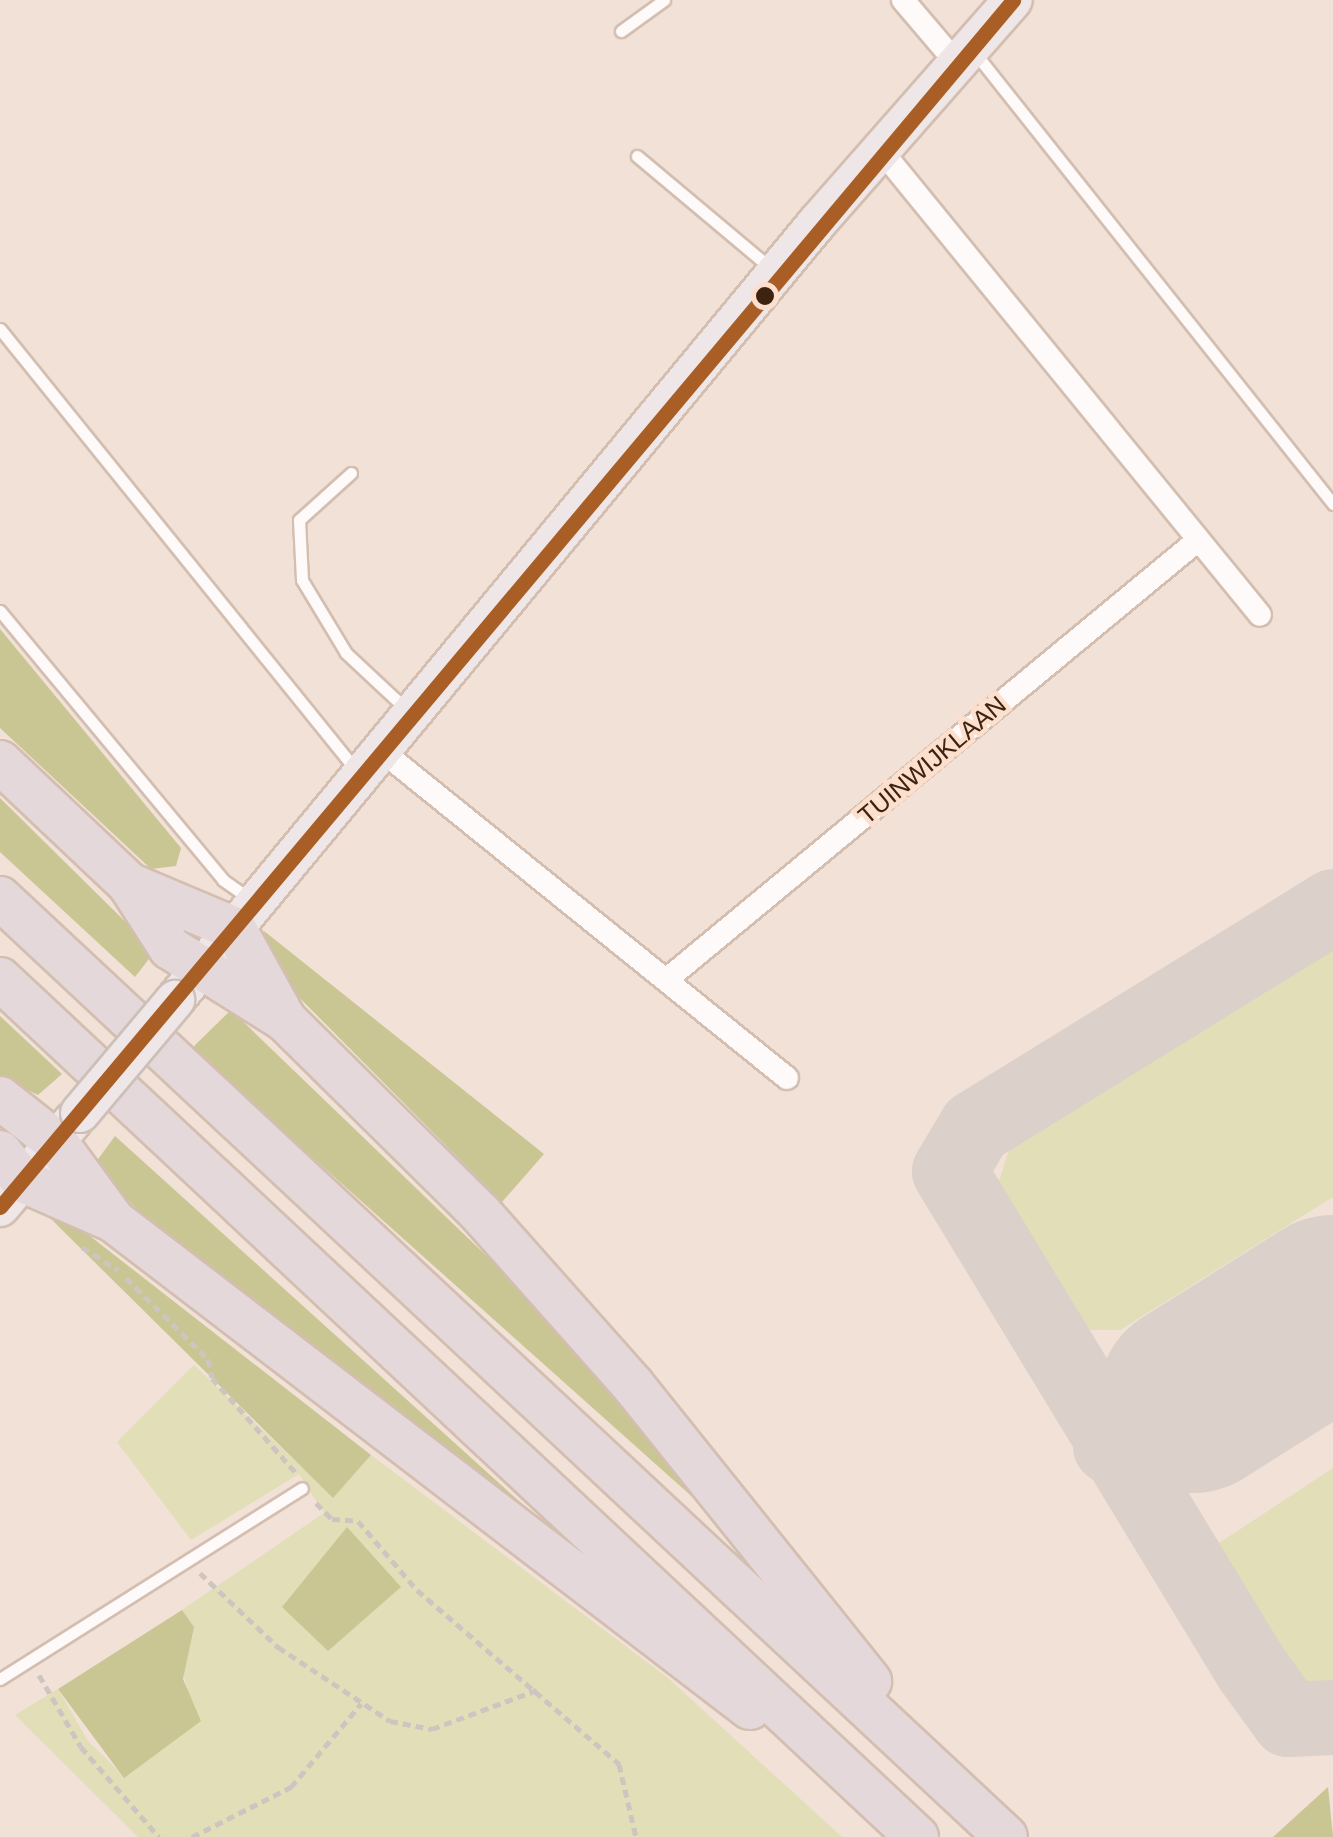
<!DOCTYPE html>
<html>
<head>
<meta charset="utf-8">
<style>
  body { margin:0 }
  #map { position:relative; width:1333px; height:1837px; overflow:hidden; background:#f1e1d7; font-family:Helvetica,sans-serif }
  div>[style] { position:absolute }
  .green>* { inset:0; background:#e2deb8 }
  .forest>* { inset:0; background:#c9c694 }
  .taxiway>* { height:75px; margin:-37.5px; padding:0 37.5px; transform-origin:37.5px; border-radius:37.5px; background:#dbd0ca }
  .runway>* { height:190px; margin:-95px; padding:0 95px; transform-origin:95px; border-radius:95px; background:#dbd0ca }
  .path>* { height:5px; margin-top:-2.5px; transform-origin:0; background:repeating-linear-gradient(90deg,#cec5c0 0 8px,transparent 0 13px) }
  .roads { filter:drop-shadow(2px 0 #d3beb0) drop-shadow(-2px 0 #d3beb0) drop-shadow(0 2px #d3beb0) drop-shadow(0 -2px #d3beb0) }
  .lane>* { height:11px; margin:-5.5px; padding:0 5.5px; transform-origin:5.5px; border-radius:5.5px; background:#fdfaf9 }
  .street>* { height:22px; margin:-11px; padding:0 11px; transform-origin:11px; border-radius:11px; background:#fdfaf9 }
  .primary>* { height:38px; margin:-19px; padding:0 19px; transform-origin:19px; border-radius:19px; background:#eee6e7 }
  .highway>* { height:42px; margin:-21px; padding:0 21px; transform-origin:21px; border-radius:21px; background:#e5d8db }
  .bridges { filter:drop-shadow(2px 0 #ccc0b8) drop-shadow(-2px 0 #ccc0b8) drop-shadow(0 2px #ccc0b8) drop-shadow(0 -2px #ccc0b8) }
  .primary-bridge>* { height:38px; margin:-19px; padding:0 19px; transform-origin:19px; border-radius:19px; background:#eee6e7 }
  .bus-1>* { height:15px; margin:-7.5px; padding:0 7.5px; transform-origin:7.5px; border-radius:7.5px; background:#a85e24 }
  .dots>* { width:28px; height:28px; translate:-50% -50%; box-sizing:border-box; border:5px solid #fcdfcc; border-radius:50% }
  span { translate:-50% -50%; white-space:nowrap; text-align:center; line-height:1.15; -webkit-text-stroke:9px #fcdfcc; paint-order:stroke }
  .street-label { font-size:25px; color:#3e2310 }
</style>
</head>
<body>
<div id="map">
  <div class="green">
    <div style="clip-path:polygon(1333px 933px,1333px 1197px,1120px 1330px,1081px 1330px,1005px 1223px,997px 1187px,1011px 1144px,1032px 1121px)"></div>
    <div style="clip-path:polygon(194px 1365px,333px 1497px,371px 1455px,668px 1678px,842px 1837px,138px 1837px,15px 1715px,58px 1689px,88px 1741px,125px 1777px,188px 1695px,181px 1660px,194px 1627px,182px 1610px,324px 1513px,299px 1474px,191px 1540px,117px 1442px)"></div>
    <div style="clip-path:polygon(1333px 1468px,1333px 1688px,1307px 1690px,1291px 1679px,1210px 1549px)"></div>
  </div>
  <div class="forest">
    <div style="clip-path:polygon(0 629px,181px 848px,176px 866px,151px 869px,0 728px)"></div>
    <div style="clip-path:polygon(0 798px,155px 951px,135px 977px,0 852px)"></div>
    <div style="clip-path:polygon(264px 931px,544px 1154px,502px 1202px,269px 967px)"></div>
    <div style="clip-path:polygon(231px 1010px,523px 1291px,707px 1510px,191px 1049px)"></div>
    <div style="clip-path:polygon(0 1016px,62px 1074px,38px 1095px,0 1077px)"></div>
    <div style="clip-path:polygon(115px 1136px,593px 1568px,196px 1267px,93px 1166px)"></div>
    <div style="clip-path:polygon(63px 1215px,371px 1455px,333px 1498px,49px 1217px)"></div>
    <div style="clip-path:polygon(347px 1527px,401px 1587px,328px 1651px,282px 1607px)"></div>
    <div style="clip-path:polygon(182px 1610px,194px 1627px,183px 1679px,201px 1721px,124px 1778px,58px 1689px)"></div>
    <div style="clip-path:polygon(1328px 1787px,1333px 1837px,1273px 1837px)"></div>
  </div>
  <div class="taxiway">
    <div style="left:1333px;top:906px;width:421px;rotate:148.3deg"></div>
    <div style="left:975px;top:1127px;width:51px;rotate:120.6deg"></div>
    <div style="left:949px;top:1171px;width:582px;rotate:58.72deg"></div>
    <div style="left:1251px;top:1668px;width:63px;rotate:54deg"></div>
    <div style="left:1288px;top:1719px;width:45px;rotate:-2.5deg"></div>
    <div style="left:1110px;top:1446px;width:96px;rotate:-30deg"></div>
  </div>
  <div class="runway">
    <div style="left:1193px;top:1398px;width:165px;rotate:-32.2deg"></div>
  </div>
  <div class="path">
    <div style="left:82px;top:1247px;width:43px;rotate:32.6deg"></div>
    <div style="left:126px;top:1278px;width:115px;rotate:44.6deg"></div>
    <div style="left:208px;top:1359px;width:19px;rotate:78deg"></div>
    <div style="left:212px;top:1378px;width:127px;rotate:48.5deg"></div>
    <div style="left:316px;top:1503px;width:23px;rotate:45deg"></div>
    <div style="left:332px;top:1519px;width:26px;rotate:4deg"></div>
    <div style="left:358px;top:1521px;width:91px;rotate:49.5deg"></div>
    <div style="left:417px;top:1590px;width:267px;rotate:40.7deg"></div>
    <div style="left:619px;top:1764px;width:75px;rotate:76.9deg"></div>
    <div style="left:200px;top:1573px;width:108px;rotate:43.5deg"></div>
    <div style="left:278px;top:1647px;width:134px;rotate:33.5deg"></div>
    <div style="left:390px;top:1721px;width:43px;rotate:10.8deg"></div>
    <div style="left:432px;top:1729px;width:112px;rotate:-20.4deg"></div>
    <div style="left:39px;top:1675px;width:83px;rotate:59.7deg"></div>
    <div style="left:81px;top:1747px;width:119px;rotate:49.1deg"></div>
    <div style="left:192px;top:1837px;width:111px;rotate:-26.8deg"></div>
    <div style="left:291px;top:1787px;width:109px;rotate:-49.9deg"></div>
  </div>
  <div class="roads">
    <div class="lane">
      <div style="left:621px;top:31px;width:53px;rotate:-35.8deg"></div>
      <div style="left:975px;top:53px;width:576px;rotate:51.56deg"></div>
      <div style="left:637px;top:156px;width:177px;rotate:40deg"></div>
      <div style="left:0;top:329px;width:567px;rotate:51.09deg"></div>
      <div style="left:351px;top:473px;width:70px;rotate:137.9deg"></div>
      <div style="left:299px;top:520px;width:60px;rotate:87.1deg"></div>
      <div style="left:302px;top:580px;width:85px;rotate:58.9deg"></div>
      <div style="left:346px;top:653px;width:82px;rotate:43deg"></div>
      <div style="left:0;top:611px;width:349px;rotate:50.3deg"></div>
      <div style="left:223px;top:880px;width:33px;rotate:35deg"></div>
      <div style="left:0;top:1679px;width:357px;rotate:-32.3deg"></div>
    </div>
    <div class="street">
      <div style="left:903px;top:0;width:80px;rotate:49.6deg"></div>
      <div style="left:880px;top:149px;width:601px;rotate:50.8deg"></div>
      <div style="left:383px;top:752px;width:519px;rotate:38.9deg"></div>
      <div style="left:666px;top:980px;width:690px;rotate:-39.59deg"></div>
    </div>
    <div class="primary">
      <div style="left:175px;top:1000px;width:1007px;rotate:-50.44deg"></div>
      <div style="left:816px;top:224px;width:298px;rotate:-48.7deg"></div>
      <div style="left:0;top:1207px;width:113px;rotate:-49.7deg"></div>
    </div>
    <div class="highway">
      <div style="left:0;top:762px;width:178px;rotate:43.4deg"></div>
      <div style="left:129px;top:884px;width:76px;rotate:57.4deg"></div>
      <div style="left:170px;top:948px;width:136px;rotate:32.1deg"></div>
      <div style="left:129px;top:884px;width:115px;rotate:23deg"></div>
      <div style="left:235px;top:929px;width:104px;rotate:61.2deg"></div>
      <div style="left:285px;top:1020px;width:276px;rotate:44.7deg"></div>
      <div style="left:481px;top:1214px;width:227px;rotate:48.4deg"></div>
      <div style="left:632px;top:1384px;width:381px;rotate:51.3deg"></div>
      <div style="left:0;top:898px;width:1376px;rotate:43.03deg"></div>
      <div style="left:0;top:979px;width:1256px;rotate:43.1deg"></div>
      <div style="left:0;top:1098px;width:71px;rotate:38.2deg"></div>
      <div style="left:56px;top:1142px;width:93px;rotate:53.7deg"></div>
      <div style="left:0;top:1152px;width:37px;rotate:52deg"></div>
      <div style="left:23px;top:1181px;width:99px;rotate:23.7deg"></div>
      <div style="left:114px;top:1221px;width:801px;rotate:37.44deg"></div>
    </div>
  </div>
  <div class="bridges">
    <div class="primary-bridge">
      <div style="left:80px;top:1113px;width:148px;rotate:-49.9deg"></div>
    </div>
  </div>
  <div class="bus-1">
    <div style="left:0;top:1207px;width:1576px;rotate:-49.99deg"></div>
  </div>
  <div class="dots">
    <div style="left:765px;top:296px;background:#3e2310"></div>
  </div>
  <div class="street-label">
    <span style="left:932px;top:760px;rotate:-40deg">TUINWIJKLAAN</span>
  </div>
</div>
</body>
</html>
